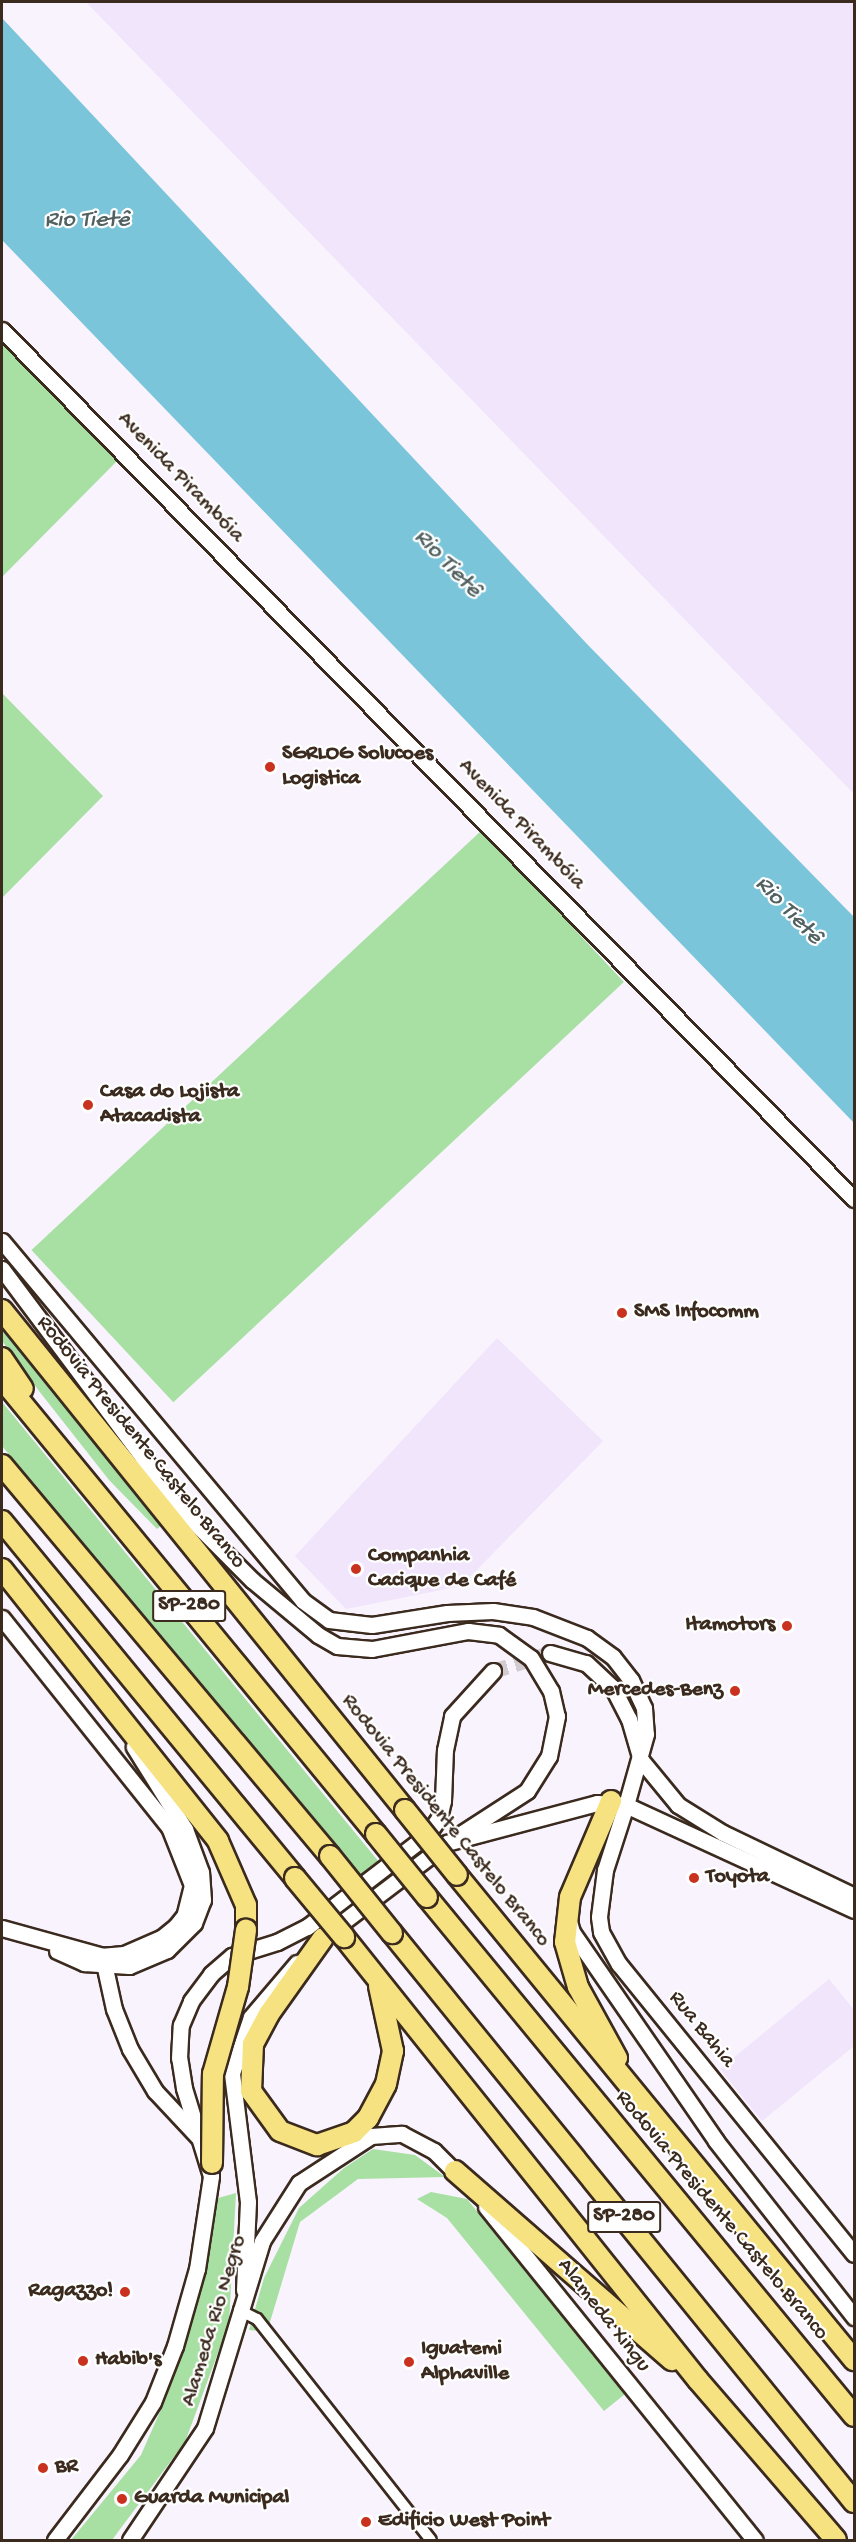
<!DOCTYPE html>
<html>
<head>
<meta charset="utf-8">
<style>
  body { margin:0 }
  #map { position:relative; width:856px; height:2542px; overflow:hidden; background:#f8f3fd; font-family:"Gochi Hand",sans-serif }
  div>[style] { position:absolute }
  .built>* { inset:0; background:#f0e5fb }
  .green>* { inset:0; background:#a8dfa3; transform-origin:0 0 }
  .water>* { inset:0; background:#7bc5db }
  .secondary-tunnel>* { height:15px; margin-top:-7.5px; transform-origin:0; background:repeating-linear-gradient(90deg,#d2cbd0 0 15px,transparent 0 23px) }
  .roads { filter:drop-shadow(2px 0 #3b2a1e) drop-shadow(-2px 0 #3b2a1e) drop-shadow(0 2px #3b2a1e) drop-shadow(0 -2px #3b2a1e) }
  .street>* { height:10px; margin:-5px; padding:0 5px; transform-origin:5px; border-radius:5px; background:#fff }
  .secondary>* { height:15px; margin:-7.5px; padding:0 7.5px; transform-origin:7.5px; border-radius:7.5px; background:#fff }
  .highway>* { height:20px; margin:-10px; padding:0 10px; transform-origin:10px; border-radius:10px; background:#f7e281 }
  .bridges { filter:drop-shadow(2px 0 #3b2a1e) drop-shadow(-2px 0 #3b2a1e) drop-shadow(0 2px #3b2a1e) drop-shadow(0 -2px #3b2a1e) }
  .highway-bridge>* { height:20px; margin:-10px; padding:0 10px; transform-origin:10px; border-radius:10px; background:#f7e281 }
  .dots>* { width:16px; height:16px; translate:-50% -50%; box-sizing:border-box; border:3px solid #fff; border-radius:50% }
  span { translate:-50% -50%; white-space:nowrap; text-align:center; line-height:1.15; -webkit-text-stroke:4.5px #fff; paint-order:stroke }
  .shield-label span { padding:2px 4px; background:#fff; border:2px solid; border-radius:4px; -webkit-text-stroke-width:0 }
  .shield-label { font-size:21px; color:#3b2a1e; font-weight:700 }
  .street-label { font-size:22px; color:#3b2a1e }
  .poi-label { font-size:22px; color:#3b2a1e; font-weight:700 }
  .left { translate:0 -50%; text-align:left }
  .right { translate:-100% -50%; text-align:right }
  .water-label { font-size:24px; color:#516060; font-style:italic }
  .frame { position:absolute; inset:0; border:3px solid #3b2a1e; pointer-events:none }
</style>
</head>
<body>
<div id="map">
  <div class="built">
    <div style="clip-path:polygon(86px 2px,854px 2px,854px 794px)"></div>
    <div style="clip-path:polygon(497px 1338px,603px 1441px,461px 1586px,346px 1609px,295px 1556px)"></div>
    <div style="clip-path:polygon(829px 1979px,854px 2010px,854px 2046px,762px 2121px,720px 2069px)"></div>
  </div>
  <div class="green">
    <div style="clip-path:polygon(2px 344px,117px 461px,2px 577px)"></div>
    <div style="clip-path:polygon(2px 693px,103px 796px,2px 898px)"></div>
    <div style="left:482px;top:830px;width:208px;height:616px;rotate:47deg"></div>
    <div style="clip-path:polygon(2px 1321px,163px 1524px,157px 1529px,109px 1480px,39px 1391px,2px 1341px)"></div>
    <div style="clip-path:polygon(2px 1402px,379px 1862px,362px 1879px,2px 1446px)"></div>
    <div style="clip-path:polygon(373px 2149px,415px 2155px,445px 2177px,358px 2179px,300px 2222px,267px 2332px,249px 2330px,264px 2278px,299px 2208px,344px 2168px)"></div>
    <div style="clip-path:polygon(431px 2192px,467px 2199px,625px 2394px,604px 2411px,447px 2218px,417px 2199px)"></div>
    <div style="clip-path:polygon(236px 2193px,229px 2323px,185px 2442px,112px 2540px,71px 2540px,141px 2455px,166px 2398px,198px 2296px,218px 2198px)"></div>
  </div>
  <div class="water">
    <div style="clip-path:polygon(2px 18px,587px 644px,854px 917px,854px 1123px,2px 240px)"></div>
  </div>
  <div class="secondary-tunnel">
    <div style="left:493px;top:1671px;width:60px;rotate:-17.5deg"></div>
  </div>
  <div class="roads">
    <div class="street">
      <div style="left:239px;top:2310px;width:20px;rotate:27deg"></div>
      <div style="left:257px;top:2319px;width:281px;rotate:51.8deg"></div>
    </div>
    <div class="secondary">
      <div style="left:2px;top:330px;width:1217px;rotate:45.57deg"></div>
      <div style="left:2px;top:1241px;width:469px;rotate:50.1deg"></div>
      <div style="left:303px;top:1601px;width:32px;rotate:36deg"></div>
      <div style="left:329px;top:1620px;width:43px;rotate:6.6deg"></div>
      <div style="left:372px;top:1625px;width:76px;rotate:-9.1deg"></div>
      <div style="left:447px;top:1613px;width:46px;rotate:-2.5deg"></div>
      <div style="left:493px;top:1611px;width:40px;rotate:8.5deg"></div>
      <div style="left:533px;top:1617px;width:58px;rotate:21.3deg"></div>
      <div style="left:587px;top:1638px;width:32px;rotate:36deg"></div>
      <div style="left:613px;top:1657px;width:29px;rotate:52deg"></div>
      <div style="left:631px;top:1680px;width:31px;rotate:65deg"></div>
      <div style="left:644px;top:1708px;width:26px;rotate:86deg"></div>
      <div style="left:646px;top:1734px;width:74px;rotate:105.7deg"></div>
      <div style="left:626px;top:1805px;width:29px;rotate:-176deg"></div>
      <div style="left:597px;top:1803px;width:155px;rotate:165.1deg"></div>
      <div style="left:447px;top:1843px;width:151px;rotate:142.8deg"></div>
      <div style="left:2px;top:1269px;width:254px;rotate:53.2deg"></div>
      <div style="left:139px;top:1467px;width:160px;rotate:45deg"></div>
      <div style="left:252px;top:1580px;width:86px;rotate:39.8deg"></div>
      <div style="left:318px;top:1635px;width:22px;rotate:30deg"></div>
      <div style="left:337px;top:1646px;width:35px;rotate:5deg"></div>
      <div style="left:372px;top:1649px;width:98px;rotate:-10.6deg"></div>
      <div style="left:468px;top:1631px;width:31px;rotate:7deg"></div>
      <div style="left:499px;top:1635px;width:39px;rotate:36deg"></div>
      <div style="left:531px;top:1658px;width:39px;rotate:59deg"></div>
      <div style="left:551px;top:1691px;width:26px;rotate:77deg"></div>
      <div style="left:557px;top:1716px;width:41px;rotate:101.3deg"></div>
      <div style="left:549px;top:1756px;width:41px;rotate:122.2deg"></div>
      <div style="left:527px;top:1791px;width:81px;rotate:147.1deg"></div>
      <div style="left:2px;top:1618px;width:268px;rotate:51.4deg"></div>
      <div style="left:169px;top:1827px;width:62px;rotate:68.4deg"></div>
      <div style="left:192px;top:1885px;width:32px;rotate:104deg"></div>
      <div style="left:184px;top:1916px;width:13px;rotate:129deg"></div>
      <div style="left:176px;top:1926px;width:19px;rotate:141deg"></div>
      <div style="left:161px;top:1938px;width:40px;rotate:156.6deg"></div>
      <div style="left:124px;top:1954px;width:21px;rotate:175deg"></div>
      <div style="left:103px;top:1956px;width:105px;rotate:-164.5deg"></div>
      <div style="left:550px;top:1653px;width:37px;rotate:16deg"></div>
      <div style="left:586px;top:1663px;width:37px;rotate:43deg"></div>
      <div style="left:613px;top:1688px;width:35px;rotate:63deg"></div>
      <div style="left:629px;top:1719px;width:43px;rotate:73.7deg"></div>
      <div style="left:641px;top:1760px;width:58px;rotate:50.6deg"></div>
      <div style="left:678px;top:1805px;width:53px;rotate:31.9deg"></div>
      <div style="left:723px;top:1833px;width:145px;rotate:25.7deg"></div>
      <div style="left:854px;top:1910px;width:251px;rotate:-155.3deg"></div>
      <div style="left:626px;top:1805px;width:68px;rotate:107.9deg"></div>
      <div style="left:605px;top:1870px;width:47px;rotate:97.3deg"></div>
      <div style="left:599px;top:1917px;width:15px;rotate:82deg"></div>
      <div style="left:601px;top:1932px;width:37px;rotate:61deg"></div>
      <div style="left:619px;top:1964px;width:373px;rotate:51deg"></div>
      <div style="left:568px;top:1918px;width:15px;rotate:74deg"></div>
      <div style="left:572px;top:1932px;width:254px;rotate:55.4deg"></div>
      <div style="left:716px;top:2141px;width:224px;rotate:51.9deg"></div>
      <div style="left:57px;top:1951px;width:30px;rotate:24deg"></div>
      <div style="left:84px;top:1963px;width:45px;rotate:3.8deg"></div>
      <div style="left:129px;top:1966px;width:41px;rotate:-22.8deg"></div>
      <div style="left:167px;top:1950px;width:38px;rotate:-45deg"></div>
      <div style="left:194px;top:1923px;width:25px;rotate:-69deg"></div>
      <div style="left:203px;top:1900px;width:28px;rotate:-94deg"></div>
      <div style="left:201px;top:1872px;width:46px;rotate:-110.4deg"></div>
      <div style="left:185px;top:1829px;width:97px;rotate:-121.9deg"></div>
      <div style="left:103px;top:1959px;width:51px;rotate:77.6deg"></div>
      <div style="left:114px;top:2009px;width:43px;rotate:68.2deg"></div>
      <div style="left:130px;top:2049px;width:49px;rotate:59.2deg"></div>
      <div style="left:155px;top:2091px;width:64px;rotate:46.9deg"></div>
      <div style="left:486px;top:2207px;width:428px;rotate:51.1deg"></div>
      <div style="left:244px;top:2290px;width:88px;rotate:-87.4deg"></div>
      <div style="left:248px;top:2202px;width:130px;rotate:-97.1deg"></div>
      <div style="left:232px;top:2073px;width:59px;rotate:-71.3deg"></div>
      <div style="left:251px;top:2017px;width:71px;rotate:-49.6deg"></div>
      <div style="left:55px;top:2540px;width:107px;rotate:-52.6deg"></div>
      <div style="left:120px;top:2455px;width:62px;rotate:-58.1deg"></div>
      <div style="left:153px;top:2402px;width:60px;rotate:-68.6deg"></div>
      <div style="left:175px;top:2346px;width:80px;rotate:-74.1deg"></div>
      <div style="left:197px;top:2269px;width:94px;rotate:-81.4deg"></div>
      <div style="left:211px;top:2176px;width:92px;rotate:-107.1deg"></div>
      <div style="left:184px;top:2088px;width:30px;rotate:-99deg"></div>
      <div style="left:179px;top:2058px;width:33px;rotate:-87deg"></div>
      <div style="left:181px;top:2025px;width:26px;rotate:-67deg"></div>
      <div style="left:191px;top:2001px;width:34px;rotate:-53deg"></div>
      <div style="left:211px;top:1974px;width:28px;rotate:-41deg"></div>
      <div style="left:232px;top:1956px;width:47px;rotate:-17.3deg"></div>
      <div style="left:277px;top:1942px;width:34px;rotate:-27deg"></div>
      <div style="left:307px;top:1927px;width:151px;rotate:-37.5deg"></div>
      <div style="left:427px;top:1835px;width:21px;rotate:-55deg"></div>
      <div style="left:439px;top:1818px;width:17px;rotate:-77deg"></div>
      <div style="left:443px;top:1801px;width:51px;rotate:-87.8deg"></div>
      <div style="left:445px;top:1750px;width:35px;rotate:-78deg"></div>
      <div style="left:452px;top:1716px;width:61px;rotate:-47.7deg"></div>
      <div style="left:130px;top:2540px;width:135px;rotate:-56.2deg"></div>
      <div style="left:205px;top:2428px;width:195px;rotate:-73deg"></div>
      <div style="left:262px;top:2241px;width:69px;rotate:-57.5deg"></div>
      <div style="left:299px;top:2183px;width:86px;rotate:-33.1deg"></div>
      <div style="left:371px;top:2136px;width:31px;rotate:-4deg"></div>
      <div style="left:402px;top:2134px;width:36px;rotate:28deg"></div>
      <div style="left:434px;top:2151px;width:40px;rotate:45deg"></div>
    </div>
    <div class="highway">
      <div style="left:2px;top:1310px;width:642px;rotate:51.13deg"></div>
      <div style="left:2px;top:1358px;width:37px;rotate:56deg"></div>
      <div style="left:2px;top:1379px;width:589px;rotate:50.58deg"></div>
      <div style="left:2px;top:1465px;width:510px;rotate:50.01deg"></div>
      <div style="left:2px;top:1521px;width:462px;rotate:50.6deg"></div>
      <div style="left:2px;top:1569px;width:347px;rotate:51.5deg"></div>
      <div style="left:218px;top:1841px;width:70px;rotate:66.4deg"></div>
      <div style="left:246px;top:1905px;width:25px;rotate:90deg"></div>
      <div style="left:611px;top:1801px;width:104px;rotate:113.1deg"></div>
      <div style="left:570px;top:1897px;width:45px;rotate:96.3deg"></div>
      <div style="left:565px;top:1942px;width:47px;rotate:73.9deg"></div>
      <div style="left:578px;top:1987px;width:81px;rotate:61.2deg"></div>
      <div style="left:457px;top:1875px;width:627px;rotate:50.7deg"></div>
      <div style="left:427px;top:1897px;width:672px;rotate:50.55deg"></div>
      <div style="left:392px;top:1933px;width:733px;rotate:50.93deg"></div>
      <div style="left:344px;top:1937px;width:567px;rotate:51.37deg"></div>
      <div style="left:698px;top:2380px;width:211px;rotate:49.2deg"></div>
      <div style="left:323px;top:1938px;width:93px;rotate:125.4deg"></div>
      <div style="left:269px;top:2014px;width:34px;rotate:118deg"></div>
      <div style="left:253px;top:2044px;width:47px;rotate:92.4deg"></div>
      <div style="left:251px;top:2091px;width:49px;rotate:54.1deg"></div>
      <div style="left:280px;top:2131px;width:40px;rotate:21deg"></div>
      <div style="left:317px;top:2145px;width:39px;rotate:-19deg"></div>
      <div style="left:354px;top:2132px;width:20px;rotate:-45deg"></div>
      <div style="left:368px;top:2118px;width:38px;rotate:-62deg"></div>
      <div style="left:386px;top:2084px;width:34px;rotate:-78deg"></div>
      <div style="left:393px;top:2051px;width:66px;rotate:-102.2deg"></div>
      <div style="left:455px;top:2171px;width:288px;rotate:41.1deg"></div>
    </div>
  </div>
  <div class="bridges">
    <div class="highway-bridge">
      <div style="left:405px;top:1810px;width:83px;rotate:51.3deg"></div>
      <div style="left:376px;top:1834px;width:81px;rotate:51deg"></div>
      <div style="left:330px;top:1856px;width:99px;rotate:51.2deg"></div>
      <div style="left:295px;top:1878px;width:77px;rotate:50.3deg"></div>
      <div style="left:212px;top:2163px;width:89px;rotate:-89.4deg"></div>
      <div style="left:213px;top:2074px;width:91px;rotate:-74deg"></div>
      <div style="left:238px;top:1987px;width:58px;rotate:-82deg"></div>
    </div>
  </div>
  <div class="dots">
    <div style="left:270px;top:767px;background:#c8321e"></div>
    <div style="left:88px;top:1105px;background:#c8321e"></div>
    <div style="left:622px;top:1313px;background:#c8321e"></div>
    <div style="left:356px;top:1569px;background:#c8321e"></div>
    <div style="left:787px;top:1626px;background:#c8321e"></div>
    <div style="left:735px;top:1691px;background:#c8321e"></div>
    <div style="left:694px;top:1878px;background:#c8321e"></div>
    <div style="left:125px;top:2292px;background:#c8321e"></div>
    <div style="left:83px;top:2361px;background:#c8321e"></div>
    <div style="left:409px;top:2362px;background:#c8321e"></div>
    <div style="left:43px;top:2468px;background:#c8321e"></div>
    <div style="left:122px;top:2499px;background:#c8321e"></div>
    <div style="left:366px;top:2522px;background:#c8321e"></div>
  </div>
  <div class="shield-label">
    <span style="left:189px;top:1606px">SP-280</span>
    <span style="left:624px;top:2217px">SP-280</span>
  </div>
  <div class="street-label">
    <span style="left:180px;top:478px;rotate:46deg">Avenida Pirambóia</span>
    <span style="left:521px;top:825px;rotate:46deg">Avenida Pirambóia</span>
    <span style="left:140px;top:1443px;rotate:51deg">Rodovia Presidente Castelo Branco</span>
    <span style="left:445px;top:1821px;rotate:51deg">Rodovia Presidente Castelo Branco</span>
    <span style="left:701px;top:2030px;rotate:51deg">Rua Bahia</span>
    <span style="left:721px;top:2216px;rotate:50deg">Rodovia Presidente Castelo Branco</span>
    <span style="left:603px;top:2316px;rotate:52deg">Alameda Xingu</span>
    <span style="left:215px;top:2321px;rotate:-73deg">Alameda Rio Negro</span>
  </div>
  <div class="poi-label">
    <span class="left" style="left:282px;top:767px">SGRLOG Solucoes<br>Logistica</span>
    <span class="left" style="left:100px;top:1105px">Casa do Lojista<br>Atacadista</span>
    <span class="left" style="left:634px;top:1313px">SMS Infocomm</span>
    <span class="left" style="left:368px;top:1569px">Companhia<br>Cacique de Café</span>
    <span class="right" style="left:775px;top:1626px">Itamotors</span>
    <span class="right" style="left:723px;top:1691px">Mercedes-Benz</span>
    <span class="left" style="left:706px;top:1878px">Toyota</span>
    <span class="right" style="left:113px;top:2292px">Ragazzo!</span>
    <span class="left" style="left:421px;top:2362px">Iguatemi<br>Alphaville</span>
    <span class="left" style="left:95px;top:2361px">Habib's</span>
    <span class="left" style="left:55px;top:2468px">BR</span>
    <span class="left" style="left:134px;top:2499px">Guarda Municipal</span>
    <span class="left" style="left:378px;top:2522px">Edificio West Point</span>
  </div>
  <div class="water-label">
    <span style="left:87px;top:221px">Rio Tietê</span>
    <span style="left:447px;top:564px;rotate:46deg">Rio Tietê</span>
    <span style="left:788px;top:911px;rotate:46deg">Rio Tietê</span>
  </div>
  <div class="frame"></div>
</div>
</body>
</html>
